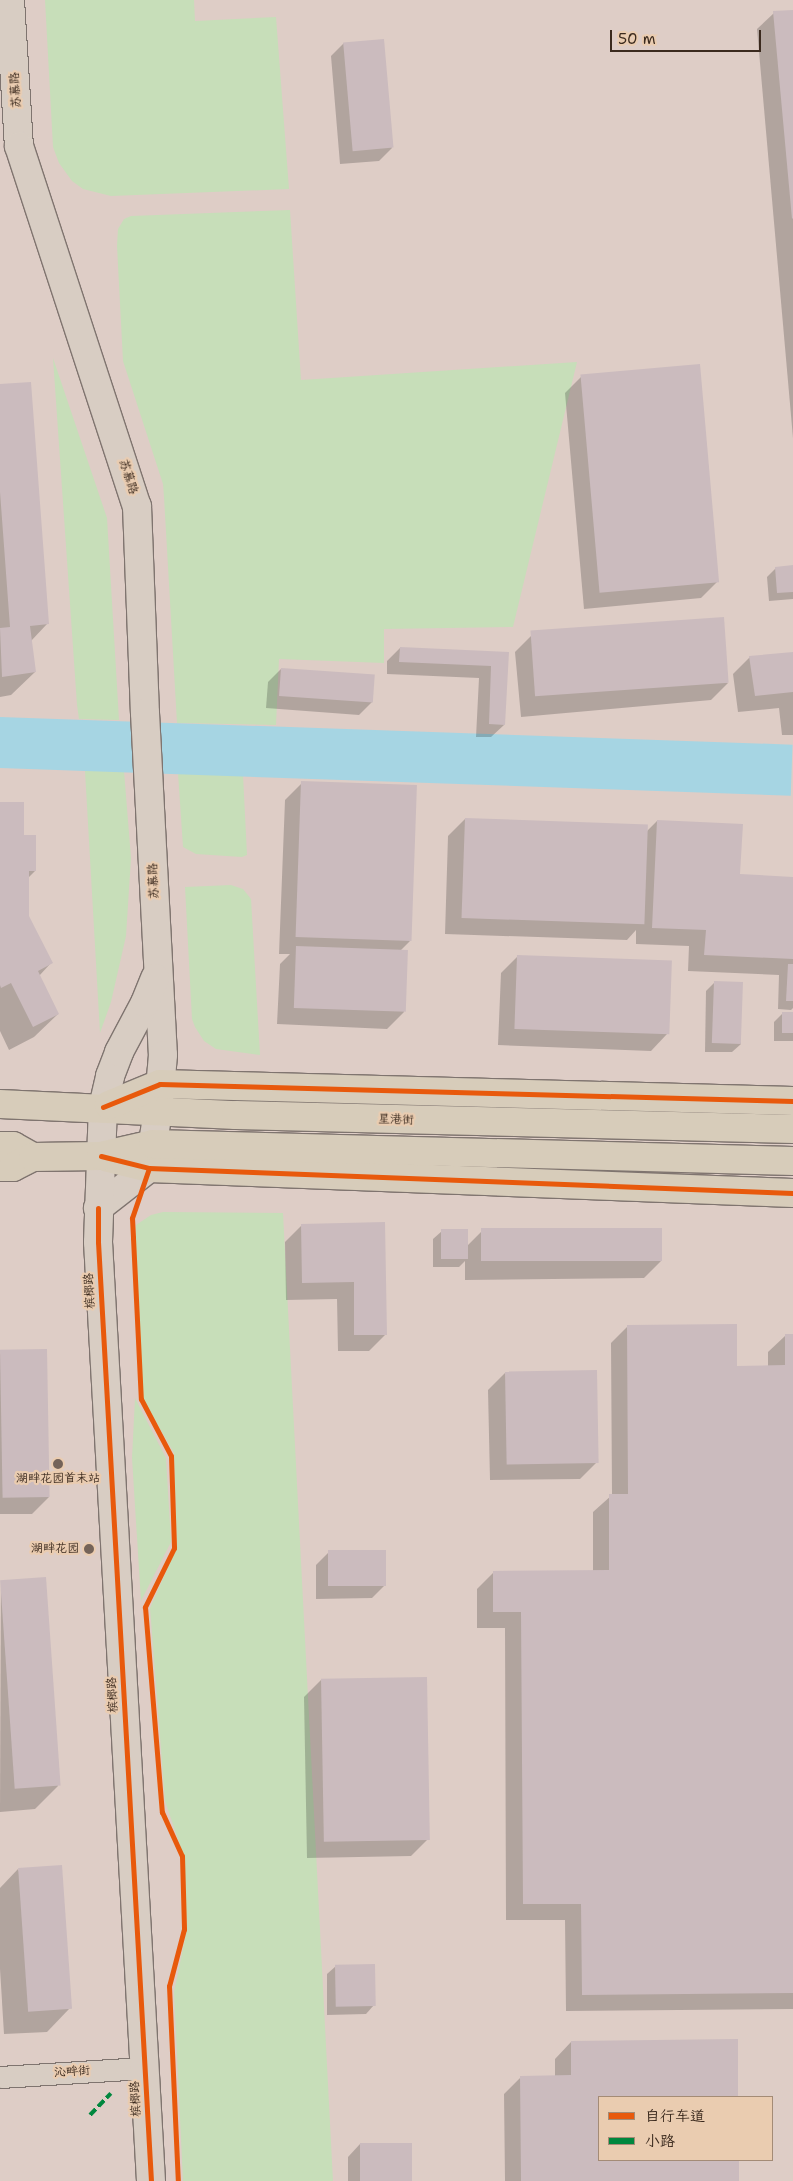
<!DOCTYPE html>
<html>
<head>
<meta charset="utf-8">
<style>
  body { margin:0 }
  #map { position:relative; width:793px; height:2181px; overflow:hidden; background:#decdc6; font-family:"Shantell Sans","LXGW WenKai TC",sans-serif }
  div>[style] { position:absolute }
  .green>* { inset:0; background:#c7deb9 }
  .water>* { inset:0; background:#a6d5e3; transform-origin:0 0 }
  .shadow>* { inset:0; background:#0003 }
  .building>* { inset:0; background:#cbbbbe; transform-origin:0 0 }
  .roads { filter:drop-shadow(1px 0 #7f746f) drop-shadow(-1px 0 #7f746f) drop-shadow(0 1px #7f746f) drop-shadow(0 -1px #7f746f) }
  .street>* { height:21px; margin:-10.5px; padding:0 10.5px; transform-origin:10.5px; border-radius:10.5px; background:#d8cdc3 }
  .secondary>* { height:28px; margin:-14px; padding:0 14px; transform-origin:14px; border-radius:14px; background:#d8cdc3 }
  .primary>* { height:28px; margin:-14px; padding:0 14px; transform-origin:14px; border-radius:14px; background:#d7ccba }
  .quiet>* { height:4px; margin-top:-2px; transform-origin:0; background:repeating-linear-gradient(90deg,#00873e 0 8px,transparent 0 12px) }
  .cycleway>* { height:5px; margin:-2.5px; padding:0 2.5px; transform-origin:2.5px; border-radius:2.5px; background:#e8590c }
  .dots>* { width:14px; height:14px; translate:-50% -50%; box-sizing:border-box; border:2px solid #eaccb0; border-radius:50% }
  span { translate:-50% -50%; white-space:nowrap; text-align:center; line-height:1.15; -webkit-text-stroke:4.5px #eaccb0; paint-order:stroke }
  .street-label { font-size:12px; color:#3b2a1e }
  .poi-label { font-size:12px; color:#3b2a1e }
  .right { translate:-100% -50%; text-align:right }
  .legend { position:absolute; left:598px; top:2096px; width:175px; height:65px; box-sizing:border-box; background:#eaccb0; border:1px solid #a48b76; margin:0; padding:6px 9px; list-style:none; font-size:15px; color:#3b2a1e }
  .legend li { display:flex; align-items:center; gap:10px; height:25px }
  .legend b { width:25px; border:1px solid #a48b76 }
  .scale { position:absolute; left:610px; top:30px; width:151px; height:22px; box-sizing:border-box; border:2px solid #3b2a1e; border-top:0; padding-left:6px; font-size:15px; line-height:18px; white-space:nowrap; color:#3b2a1e; -webkit-text-stroke:4px #eaccb0; paint-order:stroke }
</style>
</head>
<body>
<div id="map">
  <div class="green">
    <div style="clip-path:polygon(45px 0,194px 0,195px 21px,276px 17px,289px 189px,111px 196px,83px 189px,72px 181px,59px 163px,53px 147px)"></div>
    <div style="clip-path:polygon(290px 210px,301px 380px,577px 362px,513px 627px,384px 629px,384px 663px,279px 659px,276px 725px,177px 723px,164px 497px,163px 484px,123px 361px,117px 246px,118px 229px,124px 219px,131px 216px)"></div>
    <div style="clip-path:polygon(53px 358px,107px 518px,119px 720px,79px 719px,77px 705px)"></div>
    <div style="clip-path:polygon(85px 771px,124px 771px,131px 858px,126px 936px,111px 1002px,100px 1033px)"></div>
    <div style="clip-path:polygon(178px 773px,243px 775px,247px 855px,242px 857px,196px 854px,183px 847px)"></div>
    <div style="clip-path:polygon(231px 885px,243px 889px,251px 899px,260px 1055px,216px 1049px,204px 1041px,195px 1027px,192px 1019px,185px 887px)"></div>
    <div style="clip-path:polygon(163px 1212px,283px 1213px,333px 2181px,183px 2181px,174px 1992px,187px 1929px,183px 1854px,165px 1801px,150px 1608px,177px 1547px,174px 1453px,142px 1397px,135px 1272px,136px 1225px,151px 1215px)"></div>
    <div style="clip-path:polygon(135px 1398px,166px 1458px,171px 1542px,141px 1601px,132px 1458px)"></div>
  </div>
  <div class="water">
    <div style="left:0;top:717px;width:793px;height:51px;rotate:2deg"></div>
  </div>
  <div class="shadow">
    <div style="clip-path:polygon(793px 11px,793px 438px,757px 29px,774px 13px)"></div>
    <div style="clip-path:polygon(344px 43px,392px 148px,379px 161px,340px 164px,331px 56px)"></div>
    <div style="clip-path:polygon(582px 376px,718px 581px,701px 598px,584px 609px,565px 393px)"></div>
    <div style="clip-path:polygon(0 386px,47px 624px,31px 641px,35px 672px,11px 695px,0 697px)"></div>
    <div style="clip-path:polygon(793px 567px,793px 599px,769px 601px,767px 577px,776px 568px)"></div>
    <div style="clip-path:polygon(532px 635px,728px 683px,711px 700px,521px 717px,515px 652px)"></div>
    <div style="clip-path:polygon(400px 648px,507px 653px,504px 725px,491px 737px,476px 737px,479px 678px,387px 674px,387px 661px)"></div>
    <div style="clip-path:polygon(793px 653px,793px 735px,782px 735px,779px 708px,738px 712px,733px 674px,750px 657px)"></div>
    <div style="clip-path:polygon(281px 669px,372px 702px,359px 715px,266px 708px,268px 682px)"></div>
    <div style="clip-path:polygon(302px 783px,410px 941px,400px 951px,404px 1012px,387px 1029px,277px 1024px,280px 964px,290px 954px,279px 954px,285px 800px)"></div>
    <div style="clip-path:polygon(0 803px,23px 837px,35px 871px,28px 878px,28px 916px,51px 963px,39px 976px,58px 1014px,34px 1037px,9px 1050px,0 1031px)"></div>
    <div style="clip-path:polygon(465px 819px,646px 832px,657px 821px,739px 876px,793px 878px,793px 1008px,791px 1010px,778px 1009px,779px 975px,688px 971px,689px 946px,636px 944px,636px 930px,627px 940px,445px 934px,448px 836px)"></div>
    <div style="clip-path:polygon(518px 956px,667px 1034px,651px 1051px,498px 1045px,501px 973px)"></div>
    <div style="clip-path:polygon(715px 982px,741px 1044px,732px 1052px,705px 1052px,706px 991px)"></div>
    <div style="clip-path:polygon(783px 1013px,793px 1014px,793px 1041px,774px 1041px,774px 1022px)"></div>
    <div style="clip-path:polygon(384px 1224px,386px 1334px,369px 1351px,338px 1351px,337px 1299px,286px 1300px,285px 1242px,302px 1225px)"></div>
    <div style="clip-path:polygon(442px 1231px,467px 1246px,481px 1232px,661px 1261px,644px 1278px,465px 1280px,465px 1261px,459px 1267px,433px 1267px,433px 1239px)"></div>
    <div style="clip-path:polygon(628px 1326px,736px 1367px,768px 1367px,768px 1352px,785px 1336px,793px 1336px,793px 2009px,566px 2011px,565px 1920px,506px 1920px,505px 1628px,477px 1628px,477px 1589px,494px 1572px,593px 1572px,593px 1512px,612px 1495px,611px 1343px)"></div>
    <div style="clip-path:polygon(0 1352px,49px 1497px,32px 1514px,0 1514px)"></div>
    <div style="clip-path:polygon(505px 1373px,597px 1462px,580px 1479px,490px 1480px,488px 1390px)"></div>
    <div style="clip-path:polygon(329px 1552px,385px 1585px,372px 1598px,316px 1599px,316px 1565px)"></div>
    <div style="clip-path:polygon(1px 1581px,58px 1786px,35px 1809px,0 1812px)"></div>
    <div style="clip-path:polygon(321px 1680px,427px 1840px,411px 1856px,307px 1858px,304px 1697px)"></div>
    <div style="clip-path:polygon(18px 1869px,70px 2008px,47px 2032px,4px 2034px,0 1969px,0 1888px)"></div>
    <div style="clip-path:polygon(336px 1966px,374px 2005px,366px 2014px,327px 2015px,327px 1974px)"></div>
    <div style="clip-path:polygon(736px 2040px,737px 2097px,599px 2097px,599px 2160px,738px 2160px,738px 2181px,505px 2181px,504px 2094px,521px 2077px,555px 2077px,555px 2059px,571px 2042px)"></div>
    <div style="clip-path:polygon(360px 2144px,412px 2181px,348px 2181px,348px 2157px)"></div>
  </div>
  <div class="building">
    <div style="clip-path:polygon(793px 10px,793px 218px,792px 219px,773px 11px)"></div>
    <div style="left:384px;top:39px;width:109px;height:41px;rotate:85deg"></div>
    <div style="left:700px;top:364px;width:219px;height:120px;rotate:85deg"></div>
    <div style="clip-path:polygon(31px 382px,49px 624px,30px 626px,36px 672px,2px 677px,0 628px,10px 627px,0 492px,0 384px)"></div>
    <div style="clip-path:polygon(793px 565px,793px 592px,777px 593px,775px 567px)"></div>
    <div style="left:724px;top:617px;width:66px;height:194px;rotate:86deg"></div>
    <div style="clip-path:polygon(400px 647px,509px 652px,505px 725px,489px 724px,491px 666px,399px 662px)"></div>
    <div style="clip-path:polygon(793px 652px,793px 692px,755px 696px,749px 656px)"></div>
    <div style="left:281px;top:668px;width:94px;height:28px;rotate:4deg"></div>
    <div style="left:301px;top:781px;width:116px;height:156px;rotate:2deg"></div>
    <div style="clip-path:polygon(0 802px,24px 802px,24px 835px,36px 835px,36px 871px,29px 871px,29px 916px,53px 963px,38px 971px,59px 1014px,33px 1027px,11px 983px,1px 988px,0 985px)"></div>
    <div style="left:465px;top:818px;width:183px;height:100px;rotate:2deg"></div>
    <div style="clip-path:polygon(657px 820px,743px 824px,740px 874px,793px 877px,793px 959px,704px 955px,706px 930px,652px 928px)"></div>
    <div style="left:296px;top:946px;width:112px;height:62px;rotate:2deg"></div>
    <div style="left:517px;top:955px;width:155px;height:74px;rotate:2deg"></div>
    <div style="clip-path:polygon(788px 964px,793px 964px,793px 1001px,786px 1001px)"></div>
    <div style="left:714px;top:981px;width:29px;height:62px;rotate:2deg"></div>
    <div style="left:782px;top:1012px;width:11px;height:21px"></div>
    <div style="clip-path:polygon(385px 1222px,387px 1335px,354px 1335px,354px 1282px,302px 1283px,301px 1224px)"></div>
    <div style="left:662px;top:1228px;width:33px;height:181px;rotate:90deg"></div>
    <div style="left:441px;top:1229px;width:27px;height:30px"></div>
    <div style="clip-path:polygon(737px 1324px,737px 1366px,785px 1365px,785px 1334px,793px 1334px,793px 1993px,582px 1995px,581px 1904px,523px 1904px,521px 1612px,493px 1612px,493px 1571px,609px 1570px,609px 1494px,628px 1494px,627px 1325px)"></div>
    <div style="left:47px;top:1349px;width:148px;height:47px;rotate:89deg"></div>
    <div style="left:597px;top:1370px;width:93px;height:92px;rotate:89deg"></div>
    <div style="left:386px;top:1550px;width:36px;height:58px;rotate:90deg"></div>
    <div style="left:46px;top:1577px;width:209px;height:46px;rotate:86deg"></div>
    <div style="left:427px;top:1677px;width:163px;height:106px;rotate:89deg"></div>
    <div style="left:62px;top:1865px;width:144px;height:44px;rotate:86deg"></div>
    <div style="left:375px;top:1964px;width:42px;height:40px;rotate:89deg"></div>
    <div style="clip-path:polygon(738px 2039px,738px 2097px,599px 2097px,599px 2160px,739px 2160px,739px 2181px,521px 2181px,520px 2076px,571px 2075px,571px 2041px)"></div>
    <div style="left:360px;top:2143px;width:52px;height:38px"></div>
  </div>
  <div class="roads">
    <div class="street">
      <div style="left:0;top:2077px;width:144px;rotate:-3.6deg"></div>
    </div>
    <div class="secondary">
      <div style="left:10px;top:0;width:146px;rotate:86.5deg"></div>
      <div style="left:19px;top:146px;width:379px;rotate:71.9deg"></div>
      <div style="left:137px;top:506px;width:207px;rotate:87.8deg"></div>
      <div style="left:145px;top:713px;width:342px;rotate:87deg"></div>
      <div style="left:163px;top:1055px;width:56px;rotate:95.1deg"></div>
      <div style="left:158px;top:1111px;width:58px;rotate:99deg"></div>
      <div style="left:149px;top:1168px;width:65px;rotate:141.9deg"></div>
      <div style="left:151px;top:2181px;width:940px;rotate:-93.23deg"></div>
      <div style="left:98px;top:1242px;width:135px;rotate:-87.9deg"></div>
      <div style="left:103px;top:1107px;width:32px;rotate:-77deg"></div>
      <div style="left:110px;top:1076px;width:26px;rotate:-69deg"></div>
      <div style="left:119px;top:1052px;width:55px;rotate:-62deg"></div>
      <div style="left:145px;top:1003px;width:27px;rotate:-68deg"></div>
    </div>
    <div class="primary">
      <div style="left:0;top:1104px;width:236px;rotate:2.7deg"></div>
      <div style="left:236px;top:1115px;width:557px;rotate:1.44deg"></div>
      <div style="left:109px;top:1105px;width:55px;rotate:-22.4deg"></div>
      <div style="left:160px;top:1084px;width:633px;rotate:1.54deg"></div>
      <div style="left:0;top:1146px;width:13px"></div>
      <div style="left:13px;top:1146px;width:23px;rotate:29deg"></div>
      <div style="left:108px;top:1158px;width:42px;rotate:13.7deg"></div>
      <div style="left:149px;top:1168px;width:644px;rotate:2.22deg"></div>
      <div style="left:0;top:1167px;width:13px"></div>
      <div style="left:13px;top:1167px;width:22px;rotate:-27deg"></div>
      <div style="left:33px;top:1157px;width:68px;rotate:-0.8deg"></div>
      <div style="left:101px;top:1156px;width:53px;rotate:-13deg"></div>
      <div style="left:153px;top:1144px;width:640px;rotate:1.52deg"></div>
    </div>
  </div>
  <div class="quiet">
    <div style="left:90px;top:2115px;width:30px;rotate:-46deg"></div>
  </div>
  <div class="cycleway">
    <div style="left:103px;top:1107px;width:61px;rotate:-22deg"></div>
    <div style="left:160px;top:1084px;width:633px;rotate:1.54deg"></div>
    <div style="left:101px;top:1156px;width:49px;rotate:14deg"></div>
    <div style="left:149px;top:1168px;width:644px;rotate:2.22deg"></div>
    <div style="left:149px;top:1168px;width:53px;rotate:108.8deg"></div>
    <div style="left:132px;top:1218px;width:20px;rotate:87deg"></div>
    <div style="left:133px;top:1238px;width:161px;rotate:87.2deg"></div>
    <div style="left:141px;top:1399px;width:64px;rotate:62.2deg"></div>
    <div style="left:171px;top:1456px;width:92px;rotate:88.1deg"></div>
    <div style="left:174px;top:1548px;width:66px;rotate:116.2deg"></div>
    <div style="left:145px;top:1607px;width:206px;rotate:85.3deg"></div>
    <div style="left:162px;top:1812px;width:48px;rotate:65.6deg"></div>
    <div style="left:182px;top:1856px;width:73px;rotate:88.4deg"></div>
    <div style="left:184px;top:1929px;width:59px;rotate:104.7deg"></div>
    <div style="left:169px;top:1986px;width:195px;rotate:87.4deg"></div>
    <div style="left:98px;top:1208px;width:34px;rotate:90deg"></div>
    <div style="left:98px;top:1242px;width:940px;rotate:86.77deg"></div>
  </div>
  <div class="dots">
    <div style="left:58px;top:1464px;background:#746359"></div>
    <div style="left:89px;top:1549px;background:#746359"></div>
  </div>
  <div class="street-label">
    <span style="left:16px;top:90px;rotate:-94deg">苏慕路</span>
    <span style="left:128px;top:477px;rotate:72deg">苏慕路</span>
    <span style="left:154px;top:881px;rotate:-93deg">苏慕路</span>
    <span style="left:396px;top:1120px;rotate:2deg">星港街</span>
    <span style="left:90px;top:1291px;rotate:-93deg">槟榔路</span>
    <span style="left:113px;top:1695px;rotate:-93deg">槟榔路</span>
    <span style="left:72px;top:2072px;rotate:-4deg">沁畔街</span>
    <span style="left:136px;top:2099px;rotate:-93deg">槟榔路</span>
  </div>
  <div class="poi-label">
    <span style="left:58px;top:1479px">湖畔花园首末站</span>
    <span class="right" style="left:79px;top:1549px">湖畔花园</span>
  </div>
  <ul class="legend">
  <li><b style="height:6px;background:#e8590c"></b>自行车道</li>
  <li><b style="height:6px;background:#00873e"></b>小路</li>
  </ul>
  <div class="scale">50 m</div>
</div>
</body>
</html>
